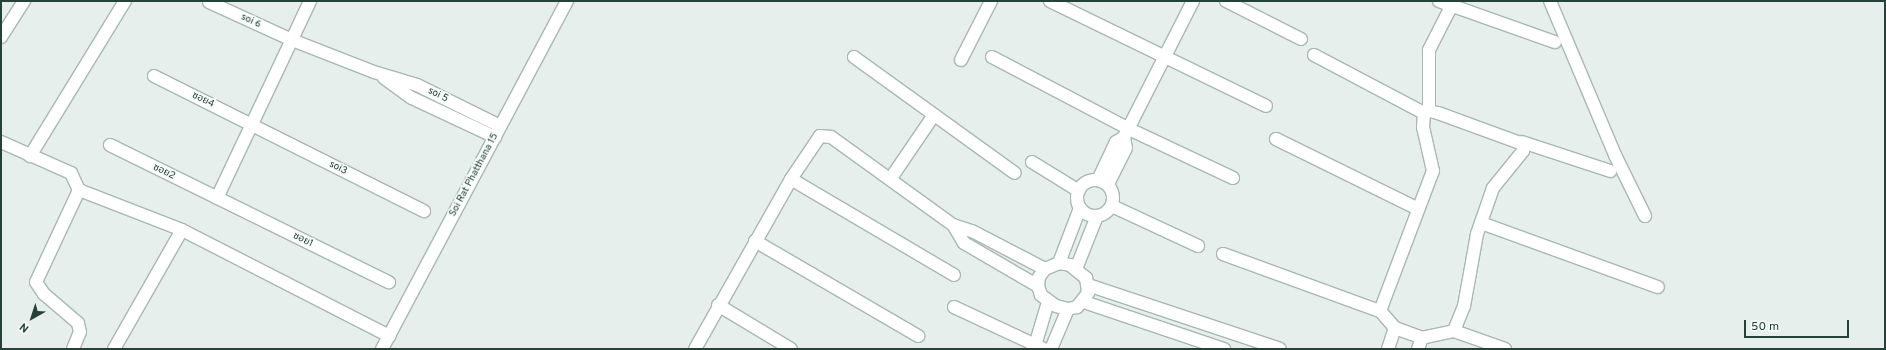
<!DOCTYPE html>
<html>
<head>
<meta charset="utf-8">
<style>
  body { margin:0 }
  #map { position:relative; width:1886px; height:350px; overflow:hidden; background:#e6efeb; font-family:Overpass,"Noto Sans Thai",sans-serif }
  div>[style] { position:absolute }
  .roads { filter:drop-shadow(1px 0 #a8b8b2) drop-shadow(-1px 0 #a8b8b2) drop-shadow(0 1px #a8b8b2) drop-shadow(0 -1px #a8b8b2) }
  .minor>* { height:12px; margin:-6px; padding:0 6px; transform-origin:6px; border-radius:6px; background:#fff }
  .minor>.ring { margin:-6px; padding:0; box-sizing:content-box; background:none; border:12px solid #fff; border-radius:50% }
  span { translate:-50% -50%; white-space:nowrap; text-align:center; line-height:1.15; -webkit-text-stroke:3.5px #f7fbf9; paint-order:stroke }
  .street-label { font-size:10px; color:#24423a }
  .frame { position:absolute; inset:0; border:2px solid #24423a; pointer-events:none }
  .north { position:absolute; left:12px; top:298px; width:40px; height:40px; -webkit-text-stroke:3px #f7fbf9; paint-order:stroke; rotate:219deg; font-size:11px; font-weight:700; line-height:16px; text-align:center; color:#24423a }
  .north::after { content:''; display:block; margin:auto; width:14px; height:18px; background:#24423a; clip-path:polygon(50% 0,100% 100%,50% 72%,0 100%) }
  .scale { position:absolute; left:1744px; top:320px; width:105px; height:18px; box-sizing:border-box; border:2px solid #24423a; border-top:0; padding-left:5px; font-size:12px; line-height:14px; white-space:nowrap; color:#24423a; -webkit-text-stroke:3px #f7fbf9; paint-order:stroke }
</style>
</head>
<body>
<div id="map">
  <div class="roads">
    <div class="minor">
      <div style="left:1050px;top:1px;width:240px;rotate:25.9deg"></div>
      <div style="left:1226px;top:1px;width:84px;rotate:26.9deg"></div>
      <div style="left:1439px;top:1px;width:123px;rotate:19.5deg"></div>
      <div style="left:1550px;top:1px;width:167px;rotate:67.1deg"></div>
      <div style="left:1615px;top:155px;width:68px;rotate:63.8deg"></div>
      <div style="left:209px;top:2px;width:91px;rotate:24.6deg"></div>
      <div style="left:292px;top:40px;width:88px;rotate:21.3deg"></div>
      <div style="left:374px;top:72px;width:45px;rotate:16.8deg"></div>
      <div style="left:417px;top:85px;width:93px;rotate:26.3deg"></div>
      <div style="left:1px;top:37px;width:43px;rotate:-57.4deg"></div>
      <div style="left:1314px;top:55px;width:124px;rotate:27.8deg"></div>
      <div style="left:1424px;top:113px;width:5px;rotate:-22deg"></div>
      <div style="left:1429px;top:111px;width:9px;rotate:13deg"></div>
      <div style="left:1438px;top:113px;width:90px;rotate:20deg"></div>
      <div style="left:1523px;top:144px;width:7px;rotate:90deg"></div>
      <div style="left:1523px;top:151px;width:48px;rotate:129deg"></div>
      <div style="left:1493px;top:188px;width:49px;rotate:109.2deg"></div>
      <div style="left:1477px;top:234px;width:73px;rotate:100.2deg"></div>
      <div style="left:1464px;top:306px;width:27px;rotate:112deg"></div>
      <div style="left:1454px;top:331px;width:33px;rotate:168deg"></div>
      <div style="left:1422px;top:338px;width:12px;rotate:110deg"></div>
      <div style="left:854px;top:57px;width:198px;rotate:35.8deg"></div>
      <div style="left:992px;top:57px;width:155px;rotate:27.7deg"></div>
      <div style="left:1129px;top:129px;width:115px;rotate:25.2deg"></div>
      <div style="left:961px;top:60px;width:66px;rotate:-63deg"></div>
      <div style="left:154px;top:76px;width:302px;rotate:26.6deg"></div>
      <div style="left:384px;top:78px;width:34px;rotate:36deg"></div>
      <div style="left:412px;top:98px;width:92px;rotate:25.2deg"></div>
      <div style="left:1429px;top:111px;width:61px;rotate:-90deg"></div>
      <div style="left:1429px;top:50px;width:55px;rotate:-63deg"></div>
      <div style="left:1124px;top:137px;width:153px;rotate:-63.1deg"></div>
      <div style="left:1276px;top:139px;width:158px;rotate:26.2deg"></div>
      <div style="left:1px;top:142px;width:77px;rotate:23.9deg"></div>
      <div style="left:71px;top:173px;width:19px;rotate:65deg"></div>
      <div style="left:79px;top:190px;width:110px;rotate:21.2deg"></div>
      <div style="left:182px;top:230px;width:233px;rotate:27.1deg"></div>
      <div style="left:1522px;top:142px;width:93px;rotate:18.2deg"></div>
      <div style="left:110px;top:145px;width:311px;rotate:26.2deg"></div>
      <div style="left:30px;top:156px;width:182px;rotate:-58.5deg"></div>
      <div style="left:1032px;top:162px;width:55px;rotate:31.7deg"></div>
      <div style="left:891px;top:178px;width:76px;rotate:-55.7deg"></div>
      <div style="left:791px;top:179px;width:189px;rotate:30.5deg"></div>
      <div class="ring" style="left:1077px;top:180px;width:24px;height:24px"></div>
      <div style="left:1098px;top:180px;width:42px;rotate:-64.7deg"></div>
      <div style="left:1116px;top:142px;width:9px;rotate:-32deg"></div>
      <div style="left:1124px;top:137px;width:11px;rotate:80deg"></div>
      <div style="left:1126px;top:148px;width:40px;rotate:116.6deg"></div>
      <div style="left:217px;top:198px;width:218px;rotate:-64.7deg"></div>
      <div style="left:1112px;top:206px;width:95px;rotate:24.9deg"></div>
      <div style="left:1481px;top:223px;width:188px;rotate:19.9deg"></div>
      <div style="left:755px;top:241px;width:189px;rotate:30.2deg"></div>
      <div style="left:1223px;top:254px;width:167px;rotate:20deg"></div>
      <div style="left:1059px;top:263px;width:11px;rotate:10deg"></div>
      <div style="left:1070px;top:265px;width:21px;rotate:39deg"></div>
      <div style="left:1086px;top:278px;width:15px;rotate:82deg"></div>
      <div style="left:1088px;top:293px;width:18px;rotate:128deg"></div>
      <div style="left:1077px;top:307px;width:9px;rotate:167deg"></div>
      <div style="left:1068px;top:309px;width:12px;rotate:-166deg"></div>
      <div style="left:1056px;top:306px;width:19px;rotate:-144deg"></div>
      <div style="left:1041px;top:295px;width:9px;rotate:-108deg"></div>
      <div style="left:1038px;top:286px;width:9px;rotate:-84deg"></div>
      <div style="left:1039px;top:277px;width:10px;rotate:-53deg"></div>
      <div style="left:1045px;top:269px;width:15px;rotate:-23deg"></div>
      <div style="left:1059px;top:263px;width:59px;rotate:-69.1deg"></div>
      <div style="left:1076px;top:269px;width:57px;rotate:-68.4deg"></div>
      <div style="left:1088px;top:285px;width:202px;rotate:18.4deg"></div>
      <div style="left:1038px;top:286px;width:86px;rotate:-149.8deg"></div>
      <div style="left:964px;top:243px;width:21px;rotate:-121deg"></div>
      <div style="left:953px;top:225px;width:20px;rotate:18deg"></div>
      <div style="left:972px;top:231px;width:82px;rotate:27.5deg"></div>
      <div style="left:1084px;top:302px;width:148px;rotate:18.6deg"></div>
      <div style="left:718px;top:305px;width:85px;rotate:31.1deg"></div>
      <div style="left:954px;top:307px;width:99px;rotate:25deg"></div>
      <div style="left:1395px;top:328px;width:29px;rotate:20deg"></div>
      <div style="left:1454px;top:331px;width:54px;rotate:19.4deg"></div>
      <div style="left:73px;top:349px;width:18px;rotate:-68deg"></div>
      <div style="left:80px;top:332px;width:9px;rotate:-103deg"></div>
      <div style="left:78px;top:323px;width:45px;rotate:-139.5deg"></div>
      <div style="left:44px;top:294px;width:14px;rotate:-124deg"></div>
      <div style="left:36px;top:282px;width:102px;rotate:-64.9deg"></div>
      <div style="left:114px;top:349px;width:137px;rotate:-60.3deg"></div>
      <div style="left:382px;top:349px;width:394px;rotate:-62deg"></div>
      <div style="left:695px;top:349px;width:195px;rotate:-60.5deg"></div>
      <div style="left:791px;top:179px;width:52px;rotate:-56deg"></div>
      <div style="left:820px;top:136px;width:11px;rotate:5deg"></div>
      <div style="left:831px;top:137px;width:150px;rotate:35.8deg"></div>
      <div style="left:1034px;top:349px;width:49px;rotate:-73.4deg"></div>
      <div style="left:1051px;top:349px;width:43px;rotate:-67deg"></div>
      <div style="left:1388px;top:349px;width:22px;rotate:-72deg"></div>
      <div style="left:1395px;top:328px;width:23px;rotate:-131deg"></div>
      <div style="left:1380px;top:311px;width:150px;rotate:-69.3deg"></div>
      <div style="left:1433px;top:171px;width:45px;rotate:-102.8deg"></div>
      <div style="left:1423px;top:127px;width:14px;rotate:-86deg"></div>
    </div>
  </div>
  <div class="street-label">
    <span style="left:251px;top:21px;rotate:25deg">soi 6</span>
    <span style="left:438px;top:95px;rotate:27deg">soi 5</span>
    <span style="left:203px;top:100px;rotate:26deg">ซอย4</span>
    <span style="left:338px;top:168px;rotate:27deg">soi3</span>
    <span style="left:164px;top:172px;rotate:26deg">ซอย2</span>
    <span style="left:474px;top:175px;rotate:-62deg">Soi Rat Phatthana 15</span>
    <span style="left:303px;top:240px;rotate:26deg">ซอย1</span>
  </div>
  <div class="frame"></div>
  <div class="north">N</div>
  <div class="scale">50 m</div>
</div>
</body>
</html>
